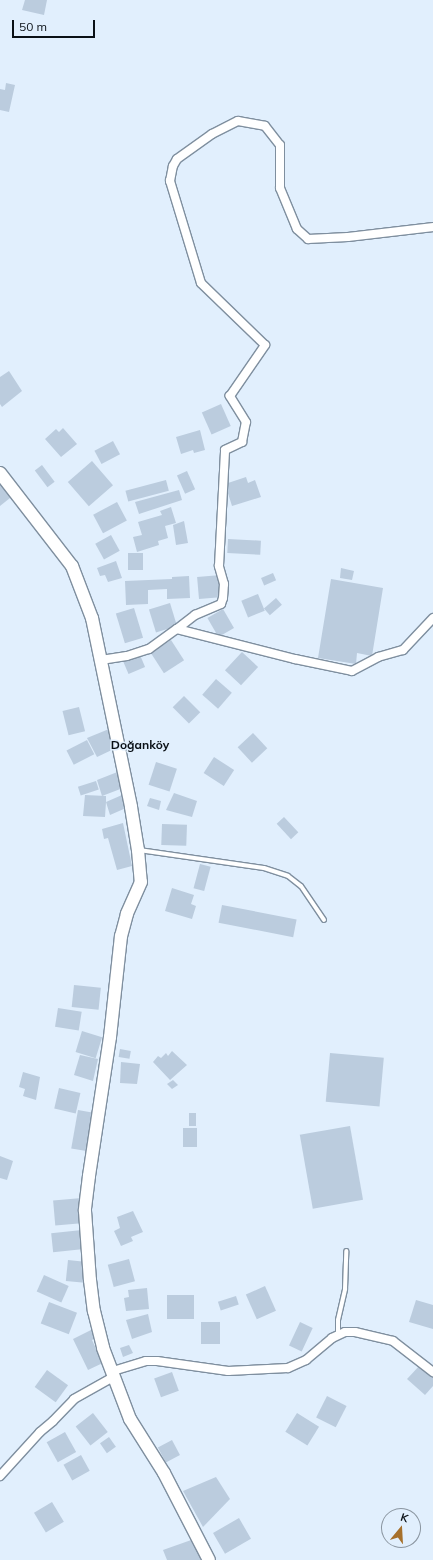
<!DOCTYPE html>
<html>
<head>
<meta charset="utf-8">
<style>
  body { margin:0 }
  #map { position:relative; width:433px; height:1560px; overflow:hidden; background:#e1effd; font-family:Mulish,sans-serif }
  div>[style] { position:absolute }
  .building>* { inset:0; background:#bbccde; transform-origin:0 0 }
  .roads { filter:drop-shadow(1px 0 #7f8f9f) drop-shadow(-1px 0 #7f8f9f) drop-shadow(0 1px #7f8f9f) drop-shadow(0 -1px #7f8f9f) }
  .lane>* { height:4px; margin:-2px; padding:0 2px; transform-origin:2px; border-radius:2px; background:#fff }
  .street>* { height:8px; margin:-4px; padding:0 4px; transform-origin:4px; border-radius:4px; background:#fff }
  .secondary>* { height:12px; margin:-6px; padding:0 6px; transform-origin:6px; border-radius:6px; background:#fff }
  span { translate:-50% -50%; white-space:nowrap; text-align:center; line-height:1.15; -webkit-text-stroke:3px #e1effd; paint-order:stroke }
  .quarter-label { font-size:12px; color:#0a1016; font-weight:700 }
  .north { position:absolute; left:381px; top:1508px; width:40px; height:40px; box-sizing:border-box; background:#e1effd; border:1px solid #8b96a1; border-radius:50%; rotate:18deg; font-size:11px; font-weight:700; line-height:16px; text-align:center; color:#0a1016 }
  .north::after { content:''; display:block; margin:auto; width:14px; height:18px; background:#a6702b; clip-path:polygon(50% 0,100% 100%,50% 72%,0 100%) }
  .scale { position:absolute; left:12px; top:20px; width:83px; height:18px; box-sizing:border-box; border:2px solid #0a1016; border-top:0; padding-left:5px; font-size:12px; line-height:14px; white-space:nowrap; color:#0a1016; -webkit-text-stroke:3px #e1effd; paint-order:stroke }
</style>
</head>
<body>
<div id="map">
  <div class="building">
    <div style="clip-path:polygon(25px 0,47px 0,44px 15px,22px 10px)"></div>
    <div style="clip-path:polygon(6px 83px,15px 85px,9px 112px,0 110px,0 89px,5px 90px)"></div>
    <div style="clip-path:polygon(9px 371px,22px 391px,2px 407px,0 404px,0 377px)"></div>
    <div style="left:221px;top:404px;width:24px;height:21px;rotate:66deg"></div>
    <div style="clip-path:polygon(63px 428px,77px 444px,61px 457px,45px 439px,56px 429px,59px 432px)"></div>
    <div style="clip-path:polygon(200px 430px,205px 450px,194px 453px,193px 450px,181px 454px,176px 437px)"></div>
    <div style="left:113px;top:441px;width:15px;height:21px;rotate:62deg"></div>
    <div style="left:92px;top:461px;width:32px;height:32px;rotate:49deg"></div>
    <div style="left:42px;top:465px;width:21px;height:9px;rotate:53deg"></div>
    <div style="left:187px;top:471px;width:20px;height:11px;rotate:66deg"></div>
    <div style="clip-path:polygon(0 475px,15px 494px,0 506px)"></div>
    <div style="clip-path:polygon(246px 477px,248px 483px,255px 480px,261px 497px,232px 506px,225px 484px)"></div>
    <div style="left:166px;top:480px;width:11px;height:42px;rotate:75deg"></div>
    <div style="clip-path:polygon(179px 490px,182px 500px,139px 514px,135px 502px)"></div>
    <div style="left:117px;top:502px;width:21px;height:27px;rotate:62deg"></div>
    <div style="clip-path:polygon(171px 507px,176px 523px,165px 526px,168px 538px,158px 541px,159px 545px,137px 552px,133px 537px,142px 535px,138px 522px,162px 515px,160px 511px)"></div>
    <div style="clip-path:polygon(184px 521px,188px 543px,176px 545px,173px 525px)"></div>
    <div style="left:111px;top:535px;width:18px;height:18px;rotate:61deg"></div>
    <div style="left:228px;top:539px;width:33px;height:14px;rotate:3deg"></div>
    <div style="left:143px;top:553px;width:17px;height:15px;rotate:90deg"></div>
    <div style="clip-path:polygon(116px 561px,122px 578px,108px 582px,105px 575px,100px 576px,97px 568px)"></div>
    <div style="clip-path:polygon(341px 568px,354px 571px,352px 580px,340px 578px)"></div>
    <div style="left:273px;top:573px;width:8px;height:13px;rotate:67deg"></div>
    <div style="left:221px;top:575px;width:22px;height:24px;rotate:85deg"></div>
    <div style="clip-path:polygon(189px 576px,190px 598px,167px 599px,167px 589px,148px 590px,148px 604px,126px 605px,125px 581px,172px 579px,172px 577px)"></div>
    <div style="clip-path:polygon(331px 579px,383px 588px,372px 656px,357px 653px,356px 664px,318px 658px)"></div>
    <div style="left:258px;top:594px;width:18px;height:18px;rotate:68deg"></div>
    <div style="left:276px;top:598px;width:9px;height:16px;rotate:49deg"></div>
    <div style="left:170px;top:603px;width:24px;height:22px;rotate:73deg"></div>
    <div style="left:134px;top:608px;width:31px;height:19px;rotate:73deg"></div>
    <div style="left:223px;top:609px;width:22px;height:18px;rotate:60deg"></div>
    <div style="left:171px;top:640px;width:24px;height:24px;rotate:57deg"></div>
    <div style="left:242px;top:652px;width:22px;height:25px;rotate:43deg"></div>
    <div style="left:140px;top:655px;width:13px;height:18px;rotate:67deg"></div>
    <div style="left:216px;top:679px;width:21px;height:21px;rotate:41deg"></div>
    <div style="left:184px;top:696px;width:23px;height:16px;rotate:45deg"></div>
    <div style="left:79px;top:707px;width:25px;height:17px;rotate:76deg"></div>
    <div style="clip-path:polygon(109px 729px,116px 748px,97px 757px,87px 738px)"></div>
    <div style="left:253px;top:733px;width:21px;height:21px;rotate:47deg"></div>
    <div style="left:87px;top:740px;width:16px;height:23px;rotate:63deg"></div>
    <div style="left:214px;top:757px;width:24px;height:19px;rotate:33deg"></div>
    <div style="left:156px;top:762px;width:22px;height:24px;rotate:18deg"></div>
    <div style="clip-path:polygon(120px 771px,123px 788px,102px 796px,97px 780px)"></div>
    <div style="left:96px;top:781px;width:9px;height:19px;rotate:72deg"></div>
    <div style="clip-path:polygon(174px 793px,197px 801px,192px 817px,166px 810px)"></div>
    <div style="clip-path:polygon(85px 795px,106px 796px,106px 802px,122px 795px,126px 808px,110px 815px,106px 802px,105px 817px,83px 816px)"></div>
    <div style="clip-path:polygon(150px 798px,161px 801px,159px 810px,147px 806px)"></div>
    <div style="left:284px;top:817px;width:21px;height:10px;rotate:47deg"></div>
    <div style="clip-path:polygon(123px 823px,132px 866px,117px 870px,108px 838px,104px 839px,102px 829px)"></div>
    <div style="left:162px;top:824px;width:25px;height:21px;rotate:2deg"></div>
    <div style="left:200px;top:864px;width:11px;height:25px;rotate:15deg"></div>
    <div style="clip-path:polygon(172px 888px,194px 895px,191px 904px,196px 906px,192px 919px,165px 911px)"></div>
    <div style="left:222px;top:905px;width:76px;height:18px;rotate:11deg"></div>
    <div style="left:74px;top:985px;width:27px;height:22px;rotate:6deg"></div>
    <div style="left:58px;top:1008px;width:24px;height:19px;rotate:9deg"></div>
    <div style="left:82px;top:1031px;width:21px;height:22px;rotate:17deg"></div>
    <div style="left:120px;top:1049px;width:11px;height:8px;rotate:10deg"></div>
    <div style="clip-path:polygon(172px 1051px,187px 1065px,170px 1080px,153px 1062px,158px 1056px,161px 1058px,166px 1053px,168px 1056px)"></div>
    <div style="left:330px;top:1053px;width:54px;height:49px;rotate:5deg"></div>
    <div style="clip-path:polygon(80px 1055px,98px 1059px,93px 1081px,74px 1075px)"></div>
    <div style="clip-path:polygon(121px 1062px,140px 1064px,137px 1084px,120px 1083px)"></div>
    <div style="clip-path:polygon(23px 1072px,40px 1077px,36px 1100px,23px 1096px,25px 1089px,19px 1087px)"></div>
    <div style="clip-path:polygon(173px 1080px,178px 1085px,172px 1089px,167px 1084px)"></div>
    <div style="left:59px;top:1088px;width:22px;height:21px;rotate:13deg"></div>
    <div style="left:78px;top:1110px;width:17px;height:39px;rotate:10deg"></div>
    <div style="left:189px;top:1113px;width:7px;height:13px"></div>
    <div style="left:350px;top:1126px;width:75px;height:51px;rotate:80deg"></div>
    <div style="left:183px;top:1128px;width:14px;height:19px"></div>
    <div style="clip-path:polygon(0 1156px,13px 1161px,7px 1180px,0 1178px)"></div>
    <div style="left:82px;top:1198px;width:25px;height:29px;rotate:85deg"></div>
    <div style="clip-path:polygon(133px 1211px,143px 1232px,131px 1237px,133px 1241px,121px 1246px,114px 1231px,120px 1228px,117px 1217px)"></div>
    <div style="left:82px;top:1230px;width:19px;height:31px;rotate:84deg"></div>
    <div style="left:129px;top:1259px;width:23px;height:22px;rotate:75deg"></div>
    <div style="left:68px;top:1260px;width:19px;height:21px;rotate:6deg"></div>
    <div style="left:44px;top:1275px;width:27px;height:18px;rotate:24deg"></div>
    <div style="left:265px;top:1286px;width:27px;height:21px;rotate:66deg"></div>
    <div style="clip-path:polygon(147px 1288px,149px 1309px,126px 1311px,124px 1298px,129px 1297px,128px 1290px)"></div>
    <div style="left:167px;top:1295px;width:27px;height:24px"></div>
    <div style="left:236px;top:1296px;width:9px;height:19px;rotate:72deg"></div>
    <div style="clip-path:polygon(416px 1300px,433px 1305px,433px 1329px,409px 1322px)"></div>
    <div style="left:49px;top:1302px;width:30px;height:23px;rotate:21deg"></div>
    <div style="clip-path:polygon(148px 1314px,152px 1332px,132px 1339px,126px 1320px)"></div>
    <div style="left:201px;top:1322px;width:19px;height:22px"></div>
    <div style="left:300px;top:1322px;width:14px;height:26px;rotate:25deg"></div>
    <div style="clip-path:polygon(93px 1329px,97px 1337px,92px 1340px,98px 1353px,102px 1351px,107px 1361px,88px 1370px,73px 1339px)"></div>
    <div style="clip-path:polygon(129px 1345px,133px 1353px,123px 1357px,120px 1348px)"></div>
    <div style="clip-path:polygon(421px 1364px,433px 1375px,433px 1386px,425px 1395px,407px 1379px)"></div>
    <div style="left:47px;top:1370px;width:26px;height:21px;rotate:36deg"></div>
    <div style="left:172px;top:1372px;width:20px;height:19px;rotate:70deg"></div>
    <div style="left:327px;top:1396px;width:22px;height:24px;rotate:27deg"></div>
    <div style="left:93px;top:1413px;width:24px;height:22px;rotate:52deg"></div>
    <div style="left:297px;top:1413px;width:26px;height:22px;rotate:32deg"></div>
    <div style="left:65px;top:1432px;width:23px;height:21px;rotate:61deg"></div>
    <div style="left:109px;top:1437px;width:12px;height:11px;rotate:55deg"></div>
    <div style="left:172px;top:1440px;width:17px;height:16px;rotate:62deg"></div>
    <div style="left:81px;top:1455px;width:18px;height:20px;rotate:61deg"></div>
    <div style="clip-path:polygon(216px 1477px,230px 1499px,203px 1527px,183px 1491px)"></div>
    <div style="left:52px;top:1502px;width:23px;height:21px;rotate:59deg"></div>
    <div style="left:239px;top:1518px;width:24px;height:30px;rotate:60deg"></div>
    <div style="clip-path:polygon(194px 1539px,201px 1560px,167px 1560px,163px 1550px)"></div>
  </div>
  <div class="roads">
    <div class="lane">
      <div style="left:139px;top:850px;width:126px;rotate:8.2deg"></div>
      <div style="left:264px;top:868px;width:25px;rotate:18deg"></div>
      <div style="left:288px;top:876px;width:16px;rotate:38deg"></div>
      <div style="left:301px;top:886px;width:41px;rotate:55.9deg"></div>
      <div style="left:338px;top:1335px;width:15px;rotate:-90deg"></div>
      <div style="left:338px;top:1320px;width:32px;rotate:-77deg"></div>
      <div style="left:345px;top:1289px;width:38px;rotate:-88deg"></div>
    </div>
    <div class="street">
      <div style="left:177px;top:629px;width:23px;rotate:-38deg"></div>
      <div style="left:195px;top:615px;width:28px;rotate:-23deg"></div>
      <div style="left:221px;top:604px;width:6px;rotate:-72deg"></div>
      <div style="left:223px;top:598px;width:14px;rotate:-86deg"></div>
      <div style="left:224px;top:584px;width:19px;rotate:-106deg"></div>
      <div style="left:219px;top:566px;width:116px;rotate:-87deg"></div>
      <div style="left:225px;top:450px;width:19px;rotate:-25deg"></div>
      <div style="left:242px;top:442px;width:20px;rotate:-79deg"></div>
      <div style="left:246px;top:422px;width:31px;rotate:-122deg"></div>
      <div style="left:230px;top:396px;width:62px;rotate:-55.5deg"></div>
      <div style="left:265px;top:345px;width:89px;rotate:-135.9deg"></div>
      <div style="left:201px;top:283px;width:107px;rotate:-106.9deg"></div>
      <div style="left:170px;top:181px;width:15px;rotate:-79deg"></div>
      <div style="left:173px;top:166px;width:8px;rotate:-60deg"></div>
      <div style="left:177px;top:159px;width:43px;rotate:-35.5deg"></div>
      <div style="left:212px;top:134px;width:29px;rotate:-27deg"></div>
      <div style="left:238px;top:121px;width:27px;rotate:10deg"></div>
      <div style="left:265px;top:126px;width:24px;rotate:52deg"></div>
      <div style="left:280px;top:145px;width:43px;rotate:90deg"></div>
      <div style="left:280px;top:188px;width:44px;rotate:67.5deg"></div>
      <div style="left:297px;top:229px;width:15px;rotate:42deg"></div>
      <div style="left:308px;top:239px;width:40px;rotate:-2.9deg"></div>
      <div style="left:348px;top:237px;width:86px;rotate:-6.7deg"></div>
      <div style="left:101px;top:660px;width:26px;rotate:-9deg"></div>
      <div style="left:127px;top:656px;width:23px;rotate:-18deg"></div>
      <div style="left:149px;top:649px;width:34px;rotate:-36deg"></div>
      <div style="left:177px;top:629px;width:122px;rotate:14.3deg"></div>
      <div style="left:295px;top:659px;width:58px;rotate:11.9deg"></div>
      <div style="left:352px;top:671px;width:30px;rotate:-28deg"></div>
      <div style="left:378px;top:657px;width:26px;rotate:-16deg"></div>
      <div style="left:403px;top:650px;width:44px;rotate:-46.8deg"></div>
      <div style="left:113px;top:1371px;width:34px;rotate:-17deg"></div>
      <div style="left:146px;top:1361px;width:11px"></div>
      <div style="left:157px;top:1361px;width:72px;rotate:8deg"></div>
      <div style="left:228px;top:1371px;width:60px;rotate:-2.9deg"></div>
      <div style="left:288px;top:1368px;width:20px;rotate:-24deg"></div>
      <div style="left:306px;top:1360px;width:34px;rotate:-40deg"></div>
      <div style="left:332px;top:1338px;width:14px;rotate:-25deg"></div>
      <div style="left:345px;top:1332px;width:10px"></div>
      <div style="left:355px;top:1332px;width:39px;rotate:13deg"></div>
      <div style="left:393px;top:1341px;width:51px;rotate:37.8deg"></div>
      <div style="left:0;top:1476px;width:59px;rotate:-47.7deg"></div>
      <div style="left:40px;top:1432px;width:17px;rotate:-40deg"></div>
      <div style="left:53px;top:1421px;width:30px;rotate:-46deg"></div>
      <div style="left:74px;top:1399px;width:47px;rotate:-29.3deg"></div>
    </div>
    <div class="secondary">
      <div style="left:0;top:473px;width:118px;rotate:52.3deg"></div>
      <div style="left:72px;top:566px;width:56px;rotate:69deg"></div>
      <div style="left:92px;top:618px;width:193px;rotate:78.3deg"></div>
      <div style="left:131px;top:807px;width:44px;rotate:80.8deg"></div>
      <div style="left:138px;top:850px;width:32px;rotate:85deg"></div>
      <div style="left:141px;top:882px;width:35px;rotate:114deg"></div>
      <div style="left:127px;top:914px;width:23px;rotate:105deg"></div>
      <div style="left:121px;top:936px;width:102px;rotate:96.2deg"></div>
      <div style="left:110px;top:1037px;width:141px;rotate:98.6deg"></div>
      <div style="left:89px;top:1176px;width:35px;rotate:97deg"></div>
      <div style="left:85px;top:1211px;width:69px;rotate:85.9deg"></div>
      <div style="left:90px;top:1280px;width:31px;rotate:83deg"></div>
      <div style="left:94px;top:1311px;width:38px;rotate:76deg"></div>
      <div style="left:103px;top:1348px;width:76px;rotate:69.2deg"></div>
      <div style="left:130px;top:1419px;width:64px;rotate:57.8deg"></div>
      <div style="left:164px;top:1473px;width:98px;rotate:62.7deg"></div>
    </div>
  </div>
  <div class="quarter-label">
    <span style="left:140px;top:745px">Doğanköy</span>
  </div>
  <div class="north">K</div>
  <div class="scale">50 m</div>
</div>
</body>
</html>
